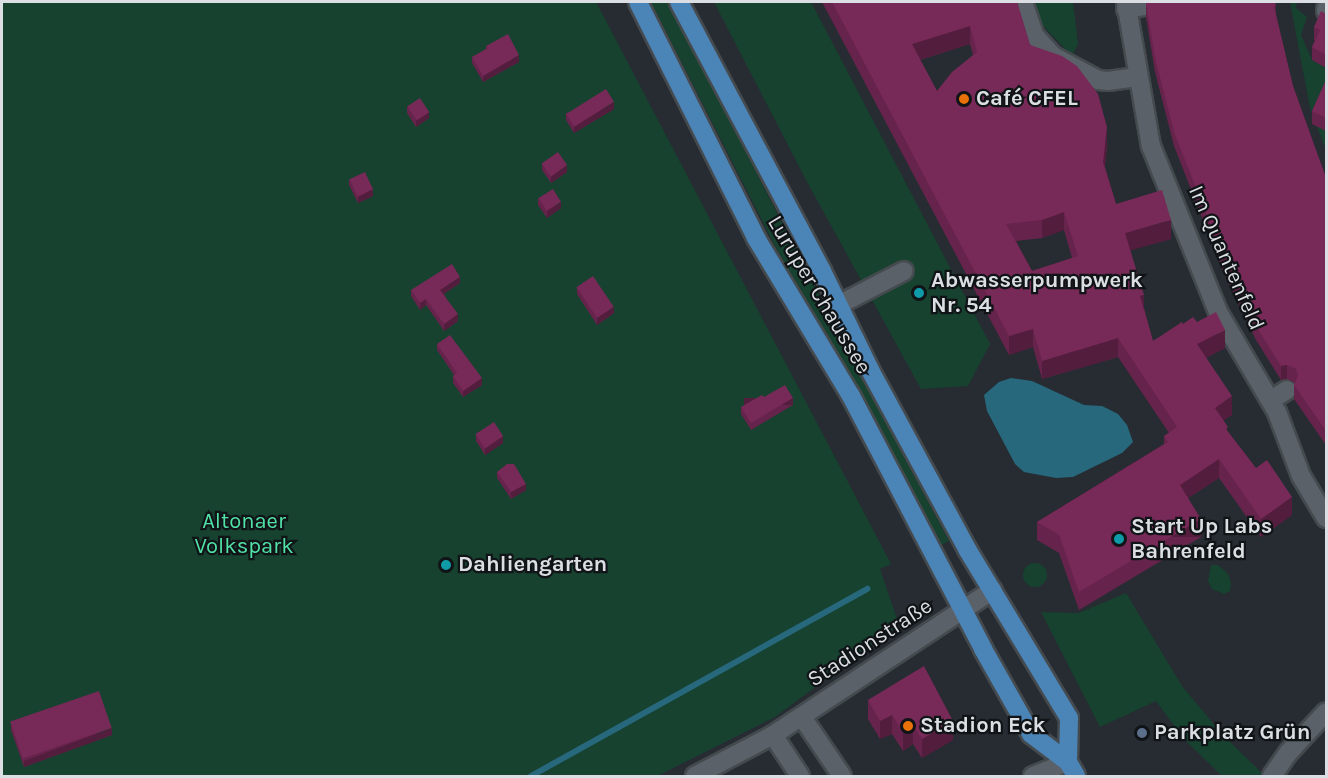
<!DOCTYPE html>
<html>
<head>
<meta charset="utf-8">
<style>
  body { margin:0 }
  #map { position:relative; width:1328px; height:778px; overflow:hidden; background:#262c32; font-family:Karla,sans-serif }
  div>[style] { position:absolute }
  .green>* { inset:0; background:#16422f }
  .round { border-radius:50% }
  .water>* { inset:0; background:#27687c }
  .stream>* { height:6px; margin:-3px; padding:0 3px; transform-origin:3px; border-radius:3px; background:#27687c }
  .roads { filter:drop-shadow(2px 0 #444a4e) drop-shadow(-2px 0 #444a4e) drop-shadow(0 2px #444a4e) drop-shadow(0 -2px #444a4e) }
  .minor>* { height:18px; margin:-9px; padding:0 9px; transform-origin:9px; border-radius:9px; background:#5b6168 }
  .major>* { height:18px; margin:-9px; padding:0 9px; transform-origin:9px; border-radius:9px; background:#4b84b6 }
  .wall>* { inset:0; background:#66234b }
  .shaded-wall>* { inset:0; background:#531d3d; transform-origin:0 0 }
  .building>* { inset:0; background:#772957; transform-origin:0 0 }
  .dots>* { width:16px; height:16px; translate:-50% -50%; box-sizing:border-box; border:3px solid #111417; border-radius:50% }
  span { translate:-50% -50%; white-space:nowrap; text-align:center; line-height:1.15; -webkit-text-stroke:4.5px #111417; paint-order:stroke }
  .poi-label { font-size:22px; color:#dbdfe3; font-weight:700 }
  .left { translate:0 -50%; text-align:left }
  .street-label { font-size:22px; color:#dbdfe3 }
  .park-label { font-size:22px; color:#50e2a7 }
  .frame { position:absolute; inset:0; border:3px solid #dbdfe3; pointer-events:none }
</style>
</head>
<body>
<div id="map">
  <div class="green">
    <div style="clip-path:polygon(2px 2px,596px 2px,891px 564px,880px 569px,899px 625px,775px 717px,657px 776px,2px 776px)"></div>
    <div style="clip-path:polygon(651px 2px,669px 2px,850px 356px,949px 541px,942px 545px,861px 392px,775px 246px)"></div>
    <div style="clip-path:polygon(714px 2px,811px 2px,990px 344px,968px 386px,921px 389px,806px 180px)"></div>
    <div style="clip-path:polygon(1033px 2px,1073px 2px,1078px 44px,1072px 56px,1043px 26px)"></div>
    <div style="clip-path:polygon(1290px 2px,1297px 2px,1296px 8px,1307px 17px,1301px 35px,1312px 60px,1326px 68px,1326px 150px,1310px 108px)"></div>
    <div class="round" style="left:1023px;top:563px;width:24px;height:24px"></div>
    <div style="clip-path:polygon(1211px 565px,1218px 565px,1228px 574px,1231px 583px,1230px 591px,1224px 594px,1212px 589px,1208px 581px)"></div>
    <div style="clip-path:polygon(1126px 593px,1182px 686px,1221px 733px,1265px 776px,1222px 776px,1185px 740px,1156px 701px,1100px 727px,1041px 612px,1079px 613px)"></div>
  </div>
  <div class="water">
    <div style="clip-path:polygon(1011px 378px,1032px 381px,1084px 405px,1102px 406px,1118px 414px,1127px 425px,1133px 442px,1122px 453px,1073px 477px,1056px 478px,1024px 472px,1015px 464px,987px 411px,984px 395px,999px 382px)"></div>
  </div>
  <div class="stream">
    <div style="left:531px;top:776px;width:385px;rotate:-29.1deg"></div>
  </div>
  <div class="roads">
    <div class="minor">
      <div style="left:1023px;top:2px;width:36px;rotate:71deg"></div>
      <div style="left:1035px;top:36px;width:27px;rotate:48deg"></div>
      <div style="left:1053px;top:56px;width:51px;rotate:28.1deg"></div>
      <div style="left:1098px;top:80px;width:10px;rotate:6deg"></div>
      <div style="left:1108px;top:81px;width:29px;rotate:-8deg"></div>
      <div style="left:1126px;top:2px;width:146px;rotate:80.2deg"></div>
      <div style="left:1151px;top:146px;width:179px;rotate:68deg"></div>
      <div style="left:1218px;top:312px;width:116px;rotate:59.5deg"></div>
      <div style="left:1277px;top:412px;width:68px;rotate:69.4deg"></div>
      <div style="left:1301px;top:476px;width:49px;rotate:59.2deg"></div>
      <div style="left:1126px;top:9px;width:18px;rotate:-9deg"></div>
      <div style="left:1326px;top:11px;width:2px;rotate:-90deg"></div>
      <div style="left:838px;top:305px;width:74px;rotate:-27.3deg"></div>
      <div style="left:1271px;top:400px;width:19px;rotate:-32deg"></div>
      <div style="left:802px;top:717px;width:71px;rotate:55.9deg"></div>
      <div style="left:773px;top:735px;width:49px;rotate:56.6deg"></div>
      <div style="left:695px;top:776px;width:88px;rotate:-27.7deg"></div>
      <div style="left:773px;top:735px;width:263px;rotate:-33.4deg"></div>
      <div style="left:1033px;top:776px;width:38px;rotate:-22deg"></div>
      <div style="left:1272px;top:776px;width:29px;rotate:-55deg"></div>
      <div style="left:1289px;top:752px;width:54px;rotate:-47.2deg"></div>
    </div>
    <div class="major">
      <div style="left:638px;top:2px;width:264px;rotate:63.4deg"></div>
      <div style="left:756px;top:238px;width:184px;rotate:59deg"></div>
      <div style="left:851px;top:396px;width:285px;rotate:62.4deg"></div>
      <div style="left:983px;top:649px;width:98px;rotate:60.5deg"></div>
      <div style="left:1031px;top:734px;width:46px;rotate:37.1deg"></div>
      <div style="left:1068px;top:762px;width:16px;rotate:60deg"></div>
      <div style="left:679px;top:2px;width:305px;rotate:62deg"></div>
      <div style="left:822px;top:271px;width:110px;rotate:64.1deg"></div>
      <div style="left:870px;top:370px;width:204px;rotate:61.5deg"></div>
      <div style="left:967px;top:549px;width:197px;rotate:58.9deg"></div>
      <div style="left:1069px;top:718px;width:44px;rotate:91.3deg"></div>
    </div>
  </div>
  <div class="wall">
    <div style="clip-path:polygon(evenodd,822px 2px,1017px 2px,1030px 45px,1107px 146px,1105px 167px,1116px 204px,1171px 239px,1130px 250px,1144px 308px,1153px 341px,1183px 324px,1197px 322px,1225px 348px,1206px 358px,1232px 415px,1223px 420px,1228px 432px,1292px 515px,1261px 537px,1219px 478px,1188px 498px,1201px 537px,1079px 610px,1059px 553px,1037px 540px,1037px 522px,1164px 444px,1164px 436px,1169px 433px,1118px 357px,1042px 379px,1033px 347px,1009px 355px,822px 2px,970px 44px,973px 55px,937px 91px,920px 60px,970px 44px,822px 2px,1064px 230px,1072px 258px,1032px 271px,1016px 241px,1042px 238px,1064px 230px)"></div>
    <div style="clip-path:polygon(1275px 2px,1276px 16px,1293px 86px,1326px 178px,1326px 445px,1294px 399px,1294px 385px,1295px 383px,1287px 379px,1281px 380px,1256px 340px,1223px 271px,1174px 146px,1155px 72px,1146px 17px,1146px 3px)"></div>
    <div style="clip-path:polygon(1326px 14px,1326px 68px,1312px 60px,1312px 47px,1315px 40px,1314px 40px,1314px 27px)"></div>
    <div style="clip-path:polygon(486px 46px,519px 62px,483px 82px,472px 63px,472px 57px,486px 49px)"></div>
    <div style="clip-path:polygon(1326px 80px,1326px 131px,1312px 124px,1312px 111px)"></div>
    <div style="clip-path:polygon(407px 106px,429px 118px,416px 127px,407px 113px)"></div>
    <div style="clip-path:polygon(614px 109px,574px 133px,566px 120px,566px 113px)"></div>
    <div style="clip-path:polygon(542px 164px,567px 172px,551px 183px,542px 170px)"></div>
    <div style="clip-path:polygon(349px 179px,373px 196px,358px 203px,349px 185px)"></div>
    <div style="clip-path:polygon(538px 198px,561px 208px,547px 218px,538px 205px)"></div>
    <div style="clip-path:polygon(460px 283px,444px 294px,458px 321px,444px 331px,426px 305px,420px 310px,411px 296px,411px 290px)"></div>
    <div style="clip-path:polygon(577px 288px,614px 313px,597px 325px,577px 294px)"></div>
    <div style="clip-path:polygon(437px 344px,482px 385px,463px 397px,453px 383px,453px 376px,454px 375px,437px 350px)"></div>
    <div style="clip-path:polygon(764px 397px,793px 405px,751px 430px,741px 414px,741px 407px)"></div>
    <div style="clip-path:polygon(476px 435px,503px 443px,485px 455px,476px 441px)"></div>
    <div style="clip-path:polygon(497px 472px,526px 490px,511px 499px,497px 478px)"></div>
    <div style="clip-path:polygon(868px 700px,953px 740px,922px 758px,913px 744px,903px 751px,892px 734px,880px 739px,868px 719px)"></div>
    <div style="clip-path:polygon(11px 724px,112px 735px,24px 767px,11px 730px)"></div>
  </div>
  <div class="shaded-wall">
    <div style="clip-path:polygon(970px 26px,970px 44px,912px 62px,912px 44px)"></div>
    <div style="clip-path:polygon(519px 55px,519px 62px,483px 82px,483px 76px)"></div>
    <div style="clip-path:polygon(614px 102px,614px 109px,574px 133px,574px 127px)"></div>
    <div style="clip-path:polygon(429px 112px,429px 118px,416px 127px,416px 120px)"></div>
    <div style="clip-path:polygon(1107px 127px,1107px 146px,1103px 180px,1103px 162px)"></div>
    <div style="clip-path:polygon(567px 165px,567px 172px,551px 183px,551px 177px)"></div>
    <div style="clip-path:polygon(373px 189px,373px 196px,358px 203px,358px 197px)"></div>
    <div style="clip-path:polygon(561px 202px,561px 208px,547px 218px,547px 211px)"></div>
    <div style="clip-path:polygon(1064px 212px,1064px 230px,1042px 238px,1042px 220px)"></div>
    <div style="clip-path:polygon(1171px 220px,1171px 239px,1125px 252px,1125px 233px)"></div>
    <div style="clip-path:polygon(460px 277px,460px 283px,440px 296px,440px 290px)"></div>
    <div style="clip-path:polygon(1144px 295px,1144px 314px,1140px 296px)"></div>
    <div style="clip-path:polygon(426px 299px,426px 305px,420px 310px,420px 303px)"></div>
    <div style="clip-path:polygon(614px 307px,614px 313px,597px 325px,597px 318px)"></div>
    <div style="clip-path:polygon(458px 314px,458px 321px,444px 331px,444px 324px)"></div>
    <div style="clip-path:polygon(1033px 329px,1033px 347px,1009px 355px,1009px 336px)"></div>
    <div style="clip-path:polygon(1225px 330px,1225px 348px,1197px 362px,1197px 344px)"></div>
    <div style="clip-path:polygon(1118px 338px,1118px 357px,1042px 379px,1042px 361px)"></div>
    <div style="left:1287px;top:365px;width:14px;height:6px;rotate:90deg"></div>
    <div style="clip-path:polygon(482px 378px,482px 385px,463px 397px,463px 391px)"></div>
    <div style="clip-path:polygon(1232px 396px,1232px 415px,1215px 426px,1215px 408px)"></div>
    <div style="left:793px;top:398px;width:7px;height:49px;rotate:90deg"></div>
    <div style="clip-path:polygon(503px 436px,503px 443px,485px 455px,485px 449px)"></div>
    <div style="clip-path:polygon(1219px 459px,1219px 478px,1180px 503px,1180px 485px)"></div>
    <div style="clip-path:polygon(526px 484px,526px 490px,511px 499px,511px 492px)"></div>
    <div style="clip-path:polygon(1292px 497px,1292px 515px,1261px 537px,1261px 519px)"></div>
    <div style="left:1201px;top:519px;width:18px;height:142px;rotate:90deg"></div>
    <div style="clip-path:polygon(892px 715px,892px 734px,880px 739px,880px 721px)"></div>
    <div style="clip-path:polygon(953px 721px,953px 740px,922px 758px,922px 739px)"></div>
    <div style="clip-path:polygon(913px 725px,913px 744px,903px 751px,903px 732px)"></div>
    <div style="clip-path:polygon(112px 728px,112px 735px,24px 767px,24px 761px)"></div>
  </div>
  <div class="building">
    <div style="clip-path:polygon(evenodd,832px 2px,1017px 2px,1030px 45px,1062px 56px,1077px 66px,1098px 94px,1107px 127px,1103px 162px,1116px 204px,1162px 190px,1171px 220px,1125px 233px,1144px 295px,1140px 296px,1153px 341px,1182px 322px,1183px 324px,1193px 317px,1197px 322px,1216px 312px,1225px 330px,1197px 344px,1232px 396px,1215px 408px,1228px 427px,1226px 429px,1256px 468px,1267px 460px,1292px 497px,1261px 519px,1219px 459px,1180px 485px,1201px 519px,1079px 592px,1059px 535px,1037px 522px,1168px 442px,1164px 436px,1177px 427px,1118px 338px,1042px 361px,1033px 329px,1009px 336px,832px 2px,970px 26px,977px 52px,952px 72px,937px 91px,912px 44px,970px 26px,832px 2px,1064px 212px,1078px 256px,1032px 271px,1006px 224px,1042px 220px,1064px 212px)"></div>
    <div style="clip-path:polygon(1149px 2px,1275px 2px,1276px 7px,1274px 6px,1293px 86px,1326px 178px,1326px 431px,1294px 385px,1298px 376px,1296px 369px,1287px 365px,1281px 366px,1256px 326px,1223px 257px,1174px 132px,1155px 58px,1146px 3px)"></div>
    <div style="clip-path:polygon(1321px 11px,1326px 14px,1326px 55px,1312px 47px,1320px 30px,1314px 27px)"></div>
    <div style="clip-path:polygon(508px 34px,519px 55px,483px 76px,472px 57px,488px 48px,486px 46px)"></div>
    <div style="clip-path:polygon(1326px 80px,1326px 118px,1312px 111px)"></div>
    <div style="left:606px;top:89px;width:15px;height:47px;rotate:58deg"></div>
    <div style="left:420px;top:98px;width:17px;height:15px;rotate:57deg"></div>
    <div style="left:558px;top:152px;width:16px;height:20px;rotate:55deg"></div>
    <div style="left:365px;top:172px;width:19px;height:17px;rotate:65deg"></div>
    <div style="left:553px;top:189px;width:15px;height:17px;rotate:58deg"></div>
    <div style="clip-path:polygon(452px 264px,460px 277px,440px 290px,458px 314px,444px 324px,426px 299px,420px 303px,411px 290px)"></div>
    <div style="left:593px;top:276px;width:37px;height:20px;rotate:56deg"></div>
    <div style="clip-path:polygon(450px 335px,482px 378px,463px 391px,453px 376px,457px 373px,437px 344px)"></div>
    <div style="clip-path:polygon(785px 385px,793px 398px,751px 423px,741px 407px,762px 395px,764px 397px)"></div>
    <div style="left:494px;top:422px;width:17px;height:22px;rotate:57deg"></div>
    <div style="clip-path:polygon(507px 464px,514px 464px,526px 484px,511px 492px,497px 472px)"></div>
    <div style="clip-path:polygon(924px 666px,953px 721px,922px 739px,913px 725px,903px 732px,892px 715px,880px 721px,868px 700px)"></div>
    <div style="left:99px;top:691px;width:39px;height:94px;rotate:71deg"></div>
  </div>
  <div class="dots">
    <div style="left:964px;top:99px;background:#e8710a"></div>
    <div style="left:919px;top:293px;background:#0f9aa8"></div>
    <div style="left:1119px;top:539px;background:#0f9aa8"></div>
    <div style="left:446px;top:565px;background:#0f9aa8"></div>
    <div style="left:908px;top:726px;background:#e8710a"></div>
    <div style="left:1142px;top:733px;background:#5c6f8a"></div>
  </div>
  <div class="poi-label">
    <span class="left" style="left:976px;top:99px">Café CFEL</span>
    <span class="left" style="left:931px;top:293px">Abwasserpumpwerk<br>Nr. 54</span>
    <span class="left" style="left:1131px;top:539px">Start Up Labs<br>Bahrenfeld</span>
    <span class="left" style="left:458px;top:565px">Dahliengarten</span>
    <span class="left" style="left:920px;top:726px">Stadion Eck</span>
    <span class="left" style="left:1154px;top:733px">Parkplatz Grün</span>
  </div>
  <div class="street-label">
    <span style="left:1226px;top:258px;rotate:66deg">Im Quantenfeld</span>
    <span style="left:819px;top:295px;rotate:59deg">Luruper Chaussee</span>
    <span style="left:870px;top:643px;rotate:-33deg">Stadionstraße</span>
  </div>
  <div class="park-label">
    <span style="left:244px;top:534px">Altonaer<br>Volkspark</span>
  </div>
  <div class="frame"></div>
</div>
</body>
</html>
